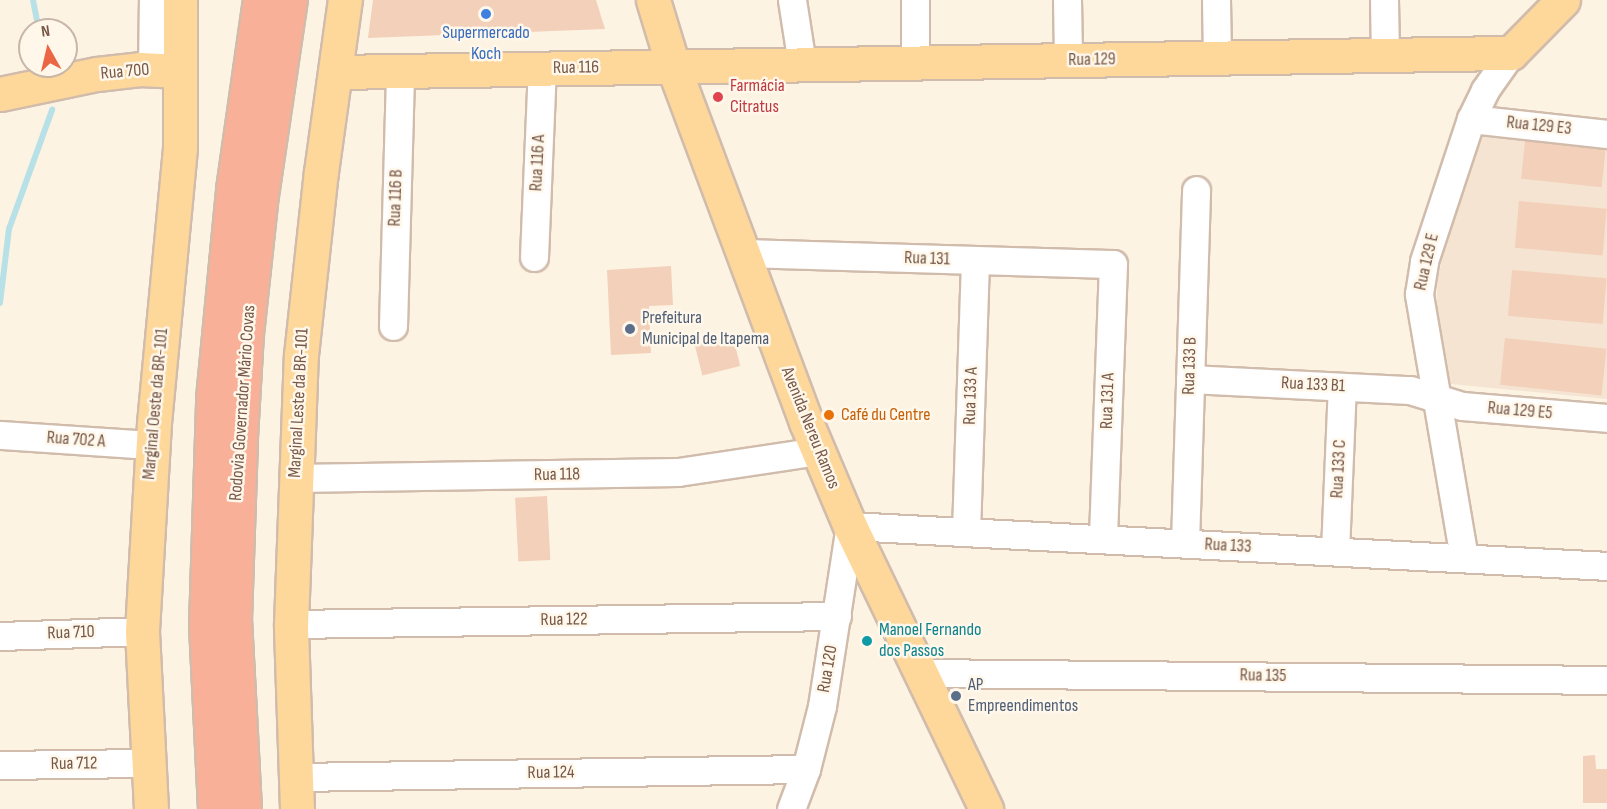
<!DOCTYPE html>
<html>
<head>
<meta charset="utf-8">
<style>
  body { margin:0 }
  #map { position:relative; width:1607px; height:809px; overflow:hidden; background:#fdf3e3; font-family:"Sofia Sans Condensed",sans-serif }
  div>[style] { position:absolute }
  .residential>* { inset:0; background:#f5e4d2 }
  .stream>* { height:6px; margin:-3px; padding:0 3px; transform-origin:3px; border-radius:3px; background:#b7e1e7 }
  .building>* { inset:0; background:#f3d0ba; transform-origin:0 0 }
  .roads { filter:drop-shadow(2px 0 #d1bcac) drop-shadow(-2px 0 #d1bcac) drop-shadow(0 2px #d1bcac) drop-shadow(0 -2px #d1bcac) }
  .minor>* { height:27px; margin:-13.5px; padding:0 13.5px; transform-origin:13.5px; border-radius:13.5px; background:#fff }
  .major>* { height:33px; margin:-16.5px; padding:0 16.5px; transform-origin:16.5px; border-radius:16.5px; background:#fed79a }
  .highway>* { height:33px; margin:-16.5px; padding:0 16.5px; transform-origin:16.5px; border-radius:16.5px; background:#f9b098 }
  .dots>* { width:16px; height:16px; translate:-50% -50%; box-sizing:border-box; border:3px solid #fff7ea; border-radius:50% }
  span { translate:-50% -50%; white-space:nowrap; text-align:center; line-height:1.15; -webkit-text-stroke:5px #fff7ea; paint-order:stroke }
  .shop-label { font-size:18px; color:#366cbe }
  .street-label { font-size:18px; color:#765848 }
  .health-label { font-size:18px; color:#be3a42 }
  .left { translate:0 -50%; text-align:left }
  .service-label { font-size:18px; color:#4e5e75 }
  .food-label { font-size:18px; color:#c56008 }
  .culture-label { font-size:18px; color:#0d838f }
  .north { position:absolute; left:18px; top:18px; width:60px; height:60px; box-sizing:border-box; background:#fff7ea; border:2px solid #c8b7a9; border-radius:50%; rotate:352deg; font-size:16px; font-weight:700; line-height:24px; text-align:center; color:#765848 }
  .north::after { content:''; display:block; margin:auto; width:21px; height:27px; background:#eb6644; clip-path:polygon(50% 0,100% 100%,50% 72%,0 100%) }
</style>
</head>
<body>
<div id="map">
  <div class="residential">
    <div style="clip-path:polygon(1485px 129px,1607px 141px,1607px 399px,1451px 384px,1436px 309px,1438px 277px,1450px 226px)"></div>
  </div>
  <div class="stream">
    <div style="left:33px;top:0;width:31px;rotate:79deg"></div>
    <div style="left:0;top:303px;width:75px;rotate:-83.1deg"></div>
    <div style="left:9px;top:229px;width:127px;rotate:-70.1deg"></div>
  </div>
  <div class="building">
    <div style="clip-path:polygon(373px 0,596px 0,605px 29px,368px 38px)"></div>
    <div style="left:1526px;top:132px;width:81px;height:47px;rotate:6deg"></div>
    <div style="left:1519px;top:201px;width:88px;height:47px;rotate:5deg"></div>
    <div style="clip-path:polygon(671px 266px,673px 305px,649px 306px,651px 353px,611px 355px,607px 270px)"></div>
    <div style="left:1512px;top:270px;width:95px;height:46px;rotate:5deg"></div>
    <div style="left:732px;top:333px;width:34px;height:39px;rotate:76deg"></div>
    <div style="left:1505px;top:338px;width:102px;height:47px;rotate:6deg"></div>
    <div style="left:547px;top:496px;width:64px;height:32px;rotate:87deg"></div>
    <div style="clip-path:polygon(1595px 755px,1596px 769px,1607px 769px,1607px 803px,1583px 803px,1583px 756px)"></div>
  </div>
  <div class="roads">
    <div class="minor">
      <div style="left:792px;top:0;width:65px;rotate:81.1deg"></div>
      <div style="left:915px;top:0;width:63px;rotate:90deg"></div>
      <div style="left:1067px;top:0;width:60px;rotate:89deg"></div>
      <div style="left:1216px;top:0;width:58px;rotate:89deg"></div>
      <div style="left:1384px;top:0;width:55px;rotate:89deg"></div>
      <div style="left:152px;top:69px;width:69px;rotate:-89.2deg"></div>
      <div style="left:1471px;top:119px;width:137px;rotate:6.3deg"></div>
      <div style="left:741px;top:253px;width:372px;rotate:1.7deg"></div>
      <div style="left:1113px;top:264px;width:275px;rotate:92.1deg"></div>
      <div style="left:534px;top:257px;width:188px;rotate:-87.6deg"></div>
      <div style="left:393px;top:326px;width:255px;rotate:-88.4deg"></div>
      <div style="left:1190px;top:379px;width:220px;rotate:2.9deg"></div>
      <div style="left:1410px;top:390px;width:54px;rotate:17.1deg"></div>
      <div style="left:1462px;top:406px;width:145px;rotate:4.7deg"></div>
      <div style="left:0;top:435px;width:152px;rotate:3.8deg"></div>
      <div style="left:295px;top:478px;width:383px;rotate:-0.9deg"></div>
      <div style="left:678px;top:472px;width:142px;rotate:-8.5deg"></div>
      <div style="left:966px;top:532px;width:272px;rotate:-88.1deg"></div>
      <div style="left:1185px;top:543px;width:353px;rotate:-88.2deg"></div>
      <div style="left:1335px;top:551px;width:164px;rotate:-87.6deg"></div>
      <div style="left:1464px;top:558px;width:268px;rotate:-99.7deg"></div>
      <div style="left:1419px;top:294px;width:33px;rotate:-81deg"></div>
      <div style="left:1424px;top:261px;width:150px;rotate:-71.7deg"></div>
      <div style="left:1471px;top:119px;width:32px;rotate:-64deg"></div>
      <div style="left:1485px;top:90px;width:45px;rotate:-54.9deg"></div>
      <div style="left:291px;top:624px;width:546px;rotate:-0.84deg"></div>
      <div style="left:0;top:636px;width:142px;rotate:-2deg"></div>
      <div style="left:919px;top:673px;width:688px;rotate:0.58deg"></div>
      <div style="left:0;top:765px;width:148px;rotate:-0.8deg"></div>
      <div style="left:296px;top:777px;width:510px;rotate:-0.9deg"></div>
      <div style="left:791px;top:809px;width:43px;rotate:-69.4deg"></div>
      <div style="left:806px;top:769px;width:65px;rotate:-75.7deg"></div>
      <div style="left:822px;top:706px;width:182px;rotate:-81.2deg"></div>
      <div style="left:850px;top:526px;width:758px;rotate:3.02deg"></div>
    </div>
    <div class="major">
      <div style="left:653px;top:0;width:69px;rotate:73.1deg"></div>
      <div style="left:673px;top:66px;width:380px;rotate:69.5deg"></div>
      <div style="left:806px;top:422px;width:113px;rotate:67.1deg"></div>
      <div style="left:850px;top:526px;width:314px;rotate:64.3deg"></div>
      <div style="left:335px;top:72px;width:1176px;rotate:-0.93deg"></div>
      <div style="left:1511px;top:53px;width:74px;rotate:-45.5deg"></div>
      <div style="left:0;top:94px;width:99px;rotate:-11.7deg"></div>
      <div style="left:97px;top:74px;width:43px;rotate:-6.6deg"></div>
      <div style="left:140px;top:69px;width:39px;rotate:3deg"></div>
      <div style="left:151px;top:809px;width:178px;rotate:-92.9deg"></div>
      <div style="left:142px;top:631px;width:208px;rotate:-86.7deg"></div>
      <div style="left:154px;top:423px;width:276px;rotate:-84.6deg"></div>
      <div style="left:180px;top:148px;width:148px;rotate:-90deg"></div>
      <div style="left:297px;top:809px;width:185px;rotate:-91.9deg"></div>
      <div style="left:291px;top:624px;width:269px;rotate:-87.9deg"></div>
      <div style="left:301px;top:355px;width:184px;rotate:-83.8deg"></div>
      <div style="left:321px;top:172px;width:174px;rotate:-82.1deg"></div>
    </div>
    <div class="highway">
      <div style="left:215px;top:809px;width:183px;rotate:-92.8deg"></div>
      <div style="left:206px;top:626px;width:228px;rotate:-88.2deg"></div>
      <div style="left:213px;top:398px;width:210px;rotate:-84.5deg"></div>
      <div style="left:233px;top:189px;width:191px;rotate:-81.9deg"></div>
      <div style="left:244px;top:809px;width:189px;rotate:-93deg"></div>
      <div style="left:234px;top:620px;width:183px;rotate:-88.1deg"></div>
      <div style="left:240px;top:437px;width:103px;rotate:-86.7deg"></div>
      <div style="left:246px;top:334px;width:133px;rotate:-83.9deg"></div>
      <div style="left:260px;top:202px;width:204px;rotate:-81.6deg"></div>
    </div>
  </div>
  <div class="dots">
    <div style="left:486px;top:14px;background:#3f7fe0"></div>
    <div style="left:718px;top:97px;background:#e0444e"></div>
    <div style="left:630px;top:329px;background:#5c6f8a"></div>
    <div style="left:829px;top:415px;background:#e8710a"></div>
    <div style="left:867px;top:641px;background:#0f9aa8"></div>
    <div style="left:956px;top:696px;background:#5c6f8a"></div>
  </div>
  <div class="shop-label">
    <span style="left:486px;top:44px">Supermercado<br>Koch</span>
  </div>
  <div class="street-label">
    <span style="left:1092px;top:60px;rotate:-1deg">Rua 129</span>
    <span style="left:576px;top:68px;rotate:-1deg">Rua 116</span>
    <span style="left:125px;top:72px;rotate:-5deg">Rua 700</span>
    <span style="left:1539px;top:126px;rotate:6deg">Rua 129 E3</span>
    <span style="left:538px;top:163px;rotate:-87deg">Rua 116 A</span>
    <span style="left:396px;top:198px;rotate:-88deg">Rua 116 B</span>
    <span style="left:927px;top:259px;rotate:2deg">Rua 131</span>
    <span style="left:1427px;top:262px;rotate:-77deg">Rua 129 E</span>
    <span style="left:1190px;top:366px;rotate:-88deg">Rua 133 B</span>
    <span style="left:1313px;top:385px;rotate:3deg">Rua 133 B1</span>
    <span style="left:971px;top:396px;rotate:-88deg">Rua 133 A</span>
    <span style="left:1108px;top:401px;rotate:-88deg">Rua 131 A</span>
    <span style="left:243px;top:403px;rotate:-86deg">Rodovia Governador Mário Covas</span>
    <span style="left:299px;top:403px;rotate:-87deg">Marginal Leste da BR-101</span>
    <span style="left:156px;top:404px;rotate:-85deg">Marginal Oeste da BR-101</span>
    <span style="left:1520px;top:411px;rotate:5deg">Rua 129 E5</span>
    <span style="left:810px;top:428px;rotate:68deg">Avenida Nereu Ramos</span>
    <span style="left:76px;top:440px;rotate:4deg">Rua 702 A</span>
    <span style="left:1339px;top:469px;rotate:-87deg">Rua 133 C</span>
    <span style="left:557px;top:475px;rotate:-1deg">Rua 118</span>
    <span style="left:1228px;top:546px;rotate:3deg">Rua 133</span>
    <span style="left:564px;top:620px;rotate:-1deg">Rua 122</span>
    <span style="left:71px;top:633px;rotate:-2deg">Rua 710</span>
    <span style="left:828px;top:669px;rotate:-80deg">Rua 120</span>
    <span style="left:1263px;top:676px;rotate:1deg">Rua 135</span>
    <span style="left:74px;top:764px;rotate:-1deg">Rua 712</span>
    <span style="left:551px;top:773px;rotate:-1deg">Rua 124</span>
  </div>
  <div class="health-label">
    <span class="left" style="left:730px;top:97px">Farmácia<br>Citratus</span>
  </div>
  <div class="service-label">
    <span class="left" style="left:642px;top:329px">Prefeitura<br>Municipal de Itapema</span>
    <span class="left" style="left:968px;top:696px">AP<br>Empreendimentos</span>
  </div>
  <div class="food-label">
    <span class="left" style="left:841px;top:415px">Café du Centre</span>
  </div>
  <div class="culture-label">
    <span class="left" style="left:879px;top:641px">Manoel Fernando<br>dos Passos</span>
  </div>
  <div class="north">N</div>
</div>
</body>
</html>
